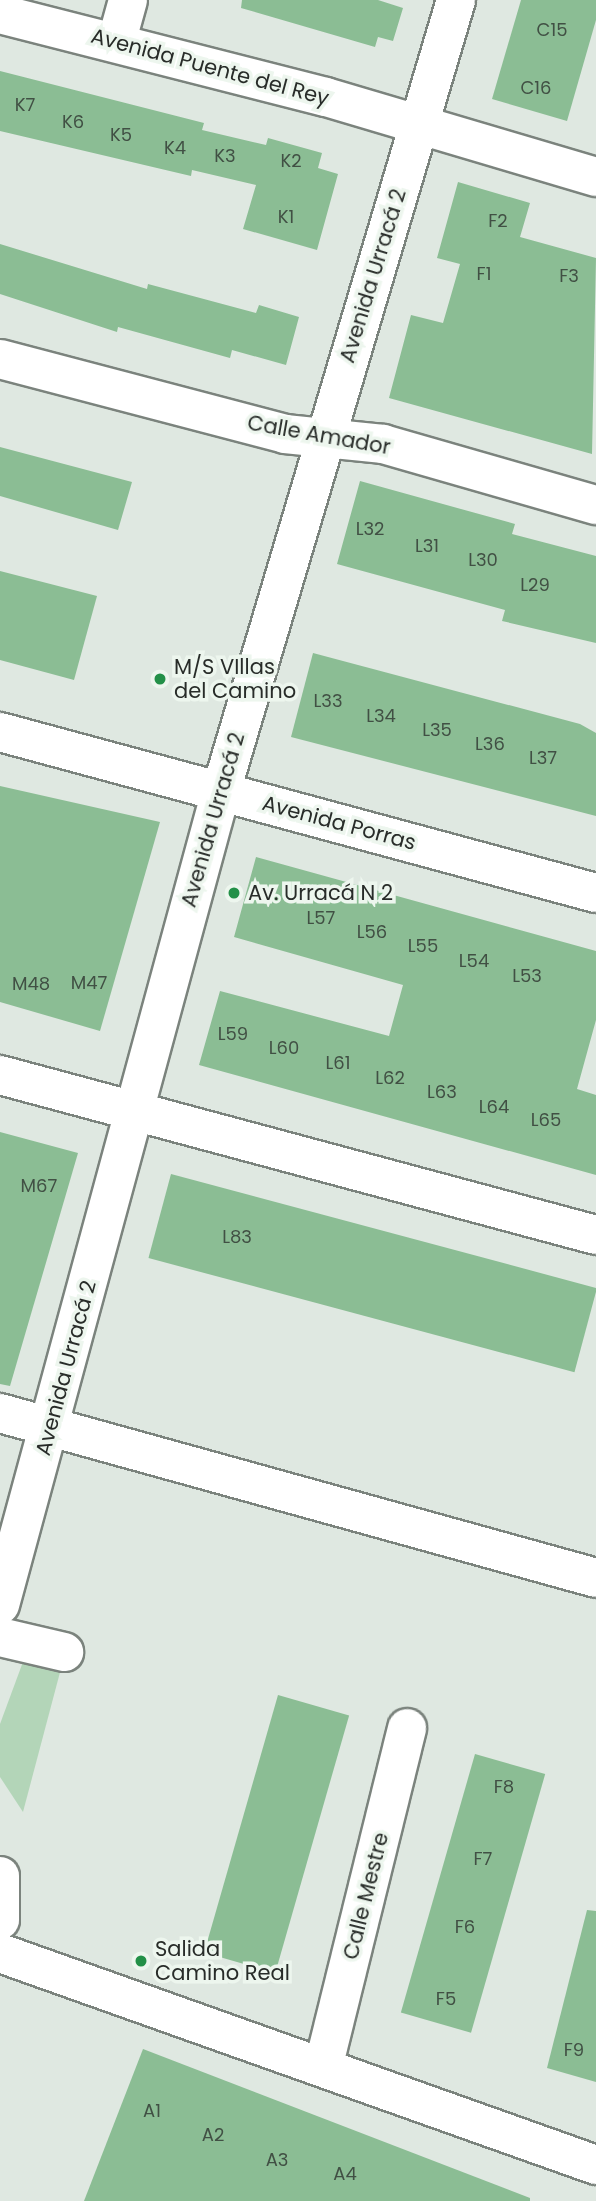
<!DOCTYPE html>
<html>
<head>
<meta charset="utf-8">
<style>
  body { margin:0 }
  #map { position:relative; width:596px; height:2201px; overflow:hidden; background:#dfe8e1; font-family:Poppins,sans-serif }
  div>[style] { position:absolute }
  .green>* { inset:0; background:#b3d5b8 }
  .building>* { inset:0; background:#8bbd94; transform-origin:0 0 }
  .roads { filter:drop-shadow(2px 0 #7b837d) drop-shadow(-2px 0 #7b837d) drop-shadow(0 2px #7b837d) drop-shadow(0 -2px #7b837d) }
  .minor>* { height:38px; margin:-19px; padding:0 19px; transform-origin:19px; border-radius:19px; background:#fff }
  .dots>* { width:19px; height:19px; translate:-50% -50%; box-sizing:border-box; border:4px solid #edf6ee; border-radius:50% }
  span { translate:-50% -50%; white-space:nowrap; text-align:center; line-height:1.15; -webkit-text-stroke:7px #edf6ee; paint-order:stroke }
  .number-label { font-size:18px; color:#415044 }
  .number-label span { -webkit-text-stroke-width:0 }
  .street-label { font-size:21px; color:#282c29 }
  .poi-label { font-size:21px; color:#282c29 }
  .left { translate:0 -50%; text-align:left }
</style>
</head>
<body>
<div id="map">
  <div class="green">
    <div style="clip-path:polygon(27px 1651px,63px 1661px,23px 1812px,0 1777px,0 1724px)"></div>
  </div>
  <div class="building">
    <div style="clip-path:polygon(242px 0,378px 0,403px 8px,393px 41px,378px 37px,375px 47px,241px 8px)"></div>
    <div style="clip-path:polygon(521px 0,596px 0,596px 20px,567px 121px,492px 99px)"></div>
    <div style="clip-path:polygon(0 71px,204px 123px,202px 130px,266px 145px,268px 138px,322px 153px,318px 168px,338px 174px,317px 250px,243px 229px,256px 185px,192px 170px,191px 176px,0 131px)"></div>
    <div style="clip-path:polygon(458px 182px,530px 203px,520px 237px,596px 258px,592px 454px,389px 398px,411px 315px,443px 323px,460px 264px,437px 258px)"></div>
    <div style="clip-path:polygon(0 244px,147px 289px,148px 284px,256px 313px,259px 305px,299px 317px,286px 365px,232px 350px,230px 358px,118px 327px,117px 332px,0 294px)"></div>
    <div style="clip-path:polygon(0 447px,132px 482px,118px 530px,0 496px)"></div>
    <div style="clip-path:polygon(360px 481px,515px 524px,512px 534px,596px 556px,596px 643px,502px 621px,505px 610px,337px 564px)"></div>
    <div style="clip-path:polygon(0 571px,97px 596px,74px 680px,0 660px)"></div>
    <div style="clip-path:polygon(313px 653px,580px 724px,596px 733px,596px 816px,291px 737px)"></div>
    <div style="clip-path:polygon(0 786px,160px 822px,100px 1031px,0 1002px)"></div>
    <div style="clip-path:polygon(256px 857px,596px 951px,596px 1020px,577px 1089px,596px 1095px,596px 1175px,199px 1065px,220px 991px,389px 1036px,403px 985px,234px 937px)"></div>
    <div style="clip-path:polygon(0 1132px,78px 1153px,10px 1386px,0 1384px)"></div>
    <div style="left:171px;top:1174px;width:441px;height:87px;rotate:15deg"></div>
    <div style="left:278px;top:1695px;width:74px;height:268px;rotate:16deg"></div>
    <div style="left:475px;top:1754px;width:73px;height:269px;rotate:16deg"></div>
    <div style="clip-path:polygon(587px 1910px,596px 1911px,596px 2082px,547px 2068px)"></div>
    <div style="clip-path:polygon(143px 2049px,530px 2198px,530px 2201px,84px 2201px)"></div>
  </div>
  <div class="roads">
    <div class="minor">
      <div style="left:0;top:14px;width:336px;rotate:14.3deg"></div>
      <div style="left:326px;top:97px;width:282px;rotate:16.5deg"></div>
      <div style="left:117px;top:40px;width:41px;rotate:-74.6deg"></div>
      <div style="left:0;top:359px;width:295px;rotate:14.7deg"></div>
      <div style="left:285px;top:434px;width:99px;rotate:5.8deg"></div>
      <div style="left:383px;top:444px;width:222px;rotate:16deg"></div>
      <div style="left:0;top:732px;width:617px;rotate:15.12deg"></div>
      <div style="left:0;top:1075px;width:617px;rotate:15.03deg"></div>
      <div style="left:0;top:1413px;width:618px;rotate:15.47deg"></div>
      <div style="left:0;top:1605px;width:843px;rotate:-74.81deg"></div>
      <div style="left:221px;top:791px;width:825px;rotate:-73.45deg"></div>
      <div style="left:0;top:1637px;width:66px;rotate:13.2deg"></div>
      <div style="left:0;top:1876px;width:44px;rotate:90deg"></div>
      <div style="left:0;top:1953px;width:633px;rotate:19.58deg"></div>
      <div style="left:324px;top:2064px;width:346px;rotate:-76.1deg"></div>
    </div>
  </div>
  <div class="dots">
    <div style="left:160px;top:679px;background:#239048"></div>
    <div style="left:234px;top:893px;background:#239048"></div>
    <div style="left:141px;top:1961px;background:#239048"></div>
  </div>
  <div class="number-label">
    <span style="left:552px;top:30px">C15</span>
    <span style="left:536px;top:88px">C16</span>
    <span style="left:25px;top:105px">K7</span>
    <span style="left:73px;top:122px">K6</span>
    <span style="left:121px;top:135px">K5</span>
    <span style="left:175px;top:148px">K4</span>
    <span style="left:225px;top:156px">K3</span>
    <span style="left:291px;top:161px">K2</span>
    <span style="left:286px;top:217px">K1</span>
    <span style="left:498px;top:221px">F2</span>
    <span style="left:484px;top:274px">F1</span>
    <span style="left:569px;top:276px">F3</span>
    <span style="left:370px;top:529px">L32</span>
    <span style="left:427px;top:546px">L31</span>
    <span style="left:483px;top:560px">L30</span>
    <span style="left:535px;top:585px">L29</span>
    <span style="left:328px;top:701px">L33</span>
    <span style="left:381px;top:716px">L34</span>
    <span style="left:437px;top:730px">L35</span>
    <span style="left:490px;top:744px">L36</span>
    <span style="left:543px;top:758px">L37</span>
    <span style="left:321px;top:918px">L57</span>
    <span style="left:372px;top:932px">L56</span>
    <span style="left:423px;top:946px">L55</span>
    <span style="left:474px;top:961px">L54</span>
    <span style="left:527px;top:976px">L53</span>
    <span style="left:89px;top:983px">M47</span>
    <span style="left:31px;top:984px">M48</span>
    <span style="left:233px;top:1034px">L59</span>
    <span style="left:284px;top:1048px">L60</span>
    <span style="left:338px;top:1063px">L61</span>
    <span style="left:390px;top:1078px">L62</span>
    <span style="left:442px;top:1092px">L63</span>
    <span style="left:494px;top:1107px">L64</span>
    <span style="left:546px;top:1120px">L65</span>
    <span style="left:39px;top:1186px">M67</span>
    <span style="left:237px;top:1237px">L83</span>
    <span style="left:504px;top:1787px">F8</span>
    <span style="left:483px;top:1859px">F7</span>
    <span style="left:465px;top:1927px">F6</span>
    <span style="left:446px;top:1999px">F5</span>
    <span style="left:574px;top:2050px">F9</span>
    <span style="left:152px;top:2111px">A1</span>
    <span style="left:213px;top:2135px">A2</span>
    <span style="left:277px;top:2160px">A3</span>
    <span style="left:345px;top:2174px">A4</span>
  </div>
  <div class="street-label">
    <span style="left:210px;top:67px;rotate:15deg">Avenida Puente del Rey</span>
    <span style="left:373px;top:276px;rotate:-73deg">Avenida Urracá 2</span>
    <span style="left:319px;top:435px;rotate:10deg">Calle Amador</span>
    <span style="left:213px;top:820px;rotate:-74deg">Avenida Urracá 2</span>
    <span style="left:339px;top:823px;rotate:15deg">Avenida Porras</span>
    <span style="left:66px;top:1368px;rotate:-75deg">Avenida Urracá 2</span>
    <span style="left:366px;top:1896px;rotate:-76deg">Calle Mestre</span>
  </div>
  <div class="poi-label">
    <span class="left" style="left:174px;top:679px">M/S VIllas<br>del Camino</span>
    <span class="left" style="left:248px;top:893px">Av. Urracá N 2</span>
    <span class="left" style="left:155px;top:1961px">Salida<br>Camino Real</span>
  </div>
</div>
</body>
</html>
